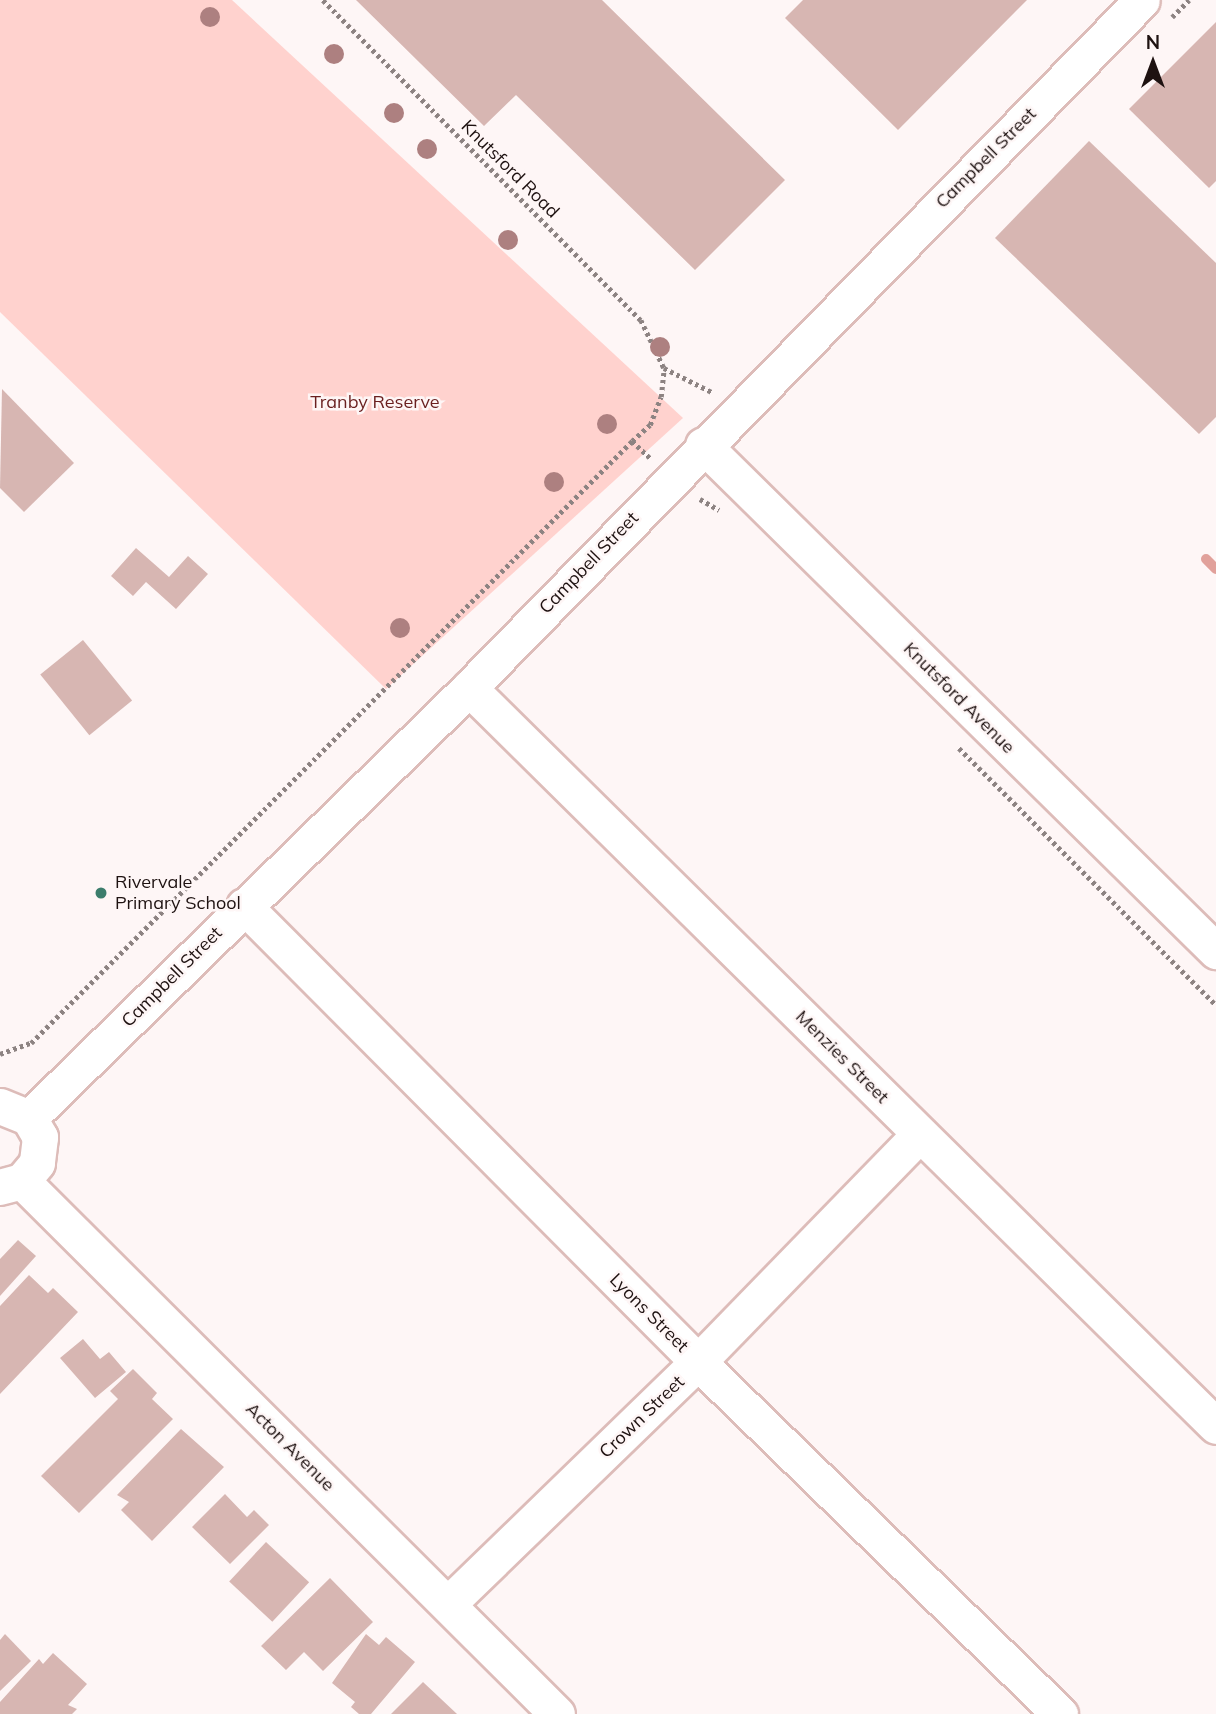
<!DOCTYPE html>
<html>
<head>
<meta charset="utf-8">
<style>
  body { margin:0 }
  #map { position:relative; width:1216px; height:1714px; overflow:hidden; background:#fef6f6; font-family:Mulish,sans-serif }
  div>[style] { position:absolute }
  .green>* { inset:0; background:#ffd2ce }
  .stream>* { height:10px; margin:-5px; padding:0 5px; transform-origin:5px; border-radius:5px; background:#e1a19b }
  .building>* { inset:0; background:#d7b6b2; transform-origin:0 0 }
  .path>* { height:4.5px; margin-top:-2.25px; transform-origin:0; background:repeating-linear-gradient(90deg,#8d8382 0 3.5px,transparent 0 7px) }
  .roads { filter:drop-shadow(2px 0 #ddbcb9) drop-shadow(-2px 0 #ddbcb9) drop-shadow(0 2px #ddbcb9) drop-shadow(0 -2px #ddbcb9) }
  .minor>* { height:35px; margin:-17.5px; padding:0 17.5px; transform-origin:17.5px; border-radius:17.5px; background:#fff }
  .trees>* { width:20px; height:20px; margin:-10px; border-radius:50%; background:#ad8080 }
  .dots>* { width:19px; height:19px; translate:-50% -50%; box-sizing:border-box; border:4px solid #fef6f6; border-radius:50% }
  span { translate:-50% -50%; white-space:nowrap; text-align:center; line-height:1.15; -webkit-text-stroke:5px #fef6f6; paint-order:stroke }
  .street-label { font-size:18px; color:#1e1211 }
  .park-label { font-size:18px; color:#6a1f1f }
  .poi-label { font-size:18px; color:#1e1211 }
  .left { translate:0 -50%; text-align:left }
  .north { position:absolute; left:1118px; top:28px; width:70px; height:70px; -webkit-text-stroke:5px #fef6f6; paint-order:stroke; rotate:0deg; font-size:19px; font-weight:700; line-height:28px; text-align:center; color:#1e1211 }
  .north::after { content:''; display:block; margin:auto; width:24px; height:32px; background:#1e1211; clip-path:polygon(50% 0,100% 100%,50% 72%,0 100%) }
</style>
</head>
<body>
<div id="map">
  <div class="green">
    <div style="clip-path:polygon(0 0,232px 0,683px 418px,386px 689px,0 312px)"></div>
  </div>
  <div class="stream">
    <div style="left:1206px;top:559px;width:14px;rotate:45deg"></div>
  </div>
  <div class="building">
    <div style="clip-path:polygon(356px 0,602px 0,785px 180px,695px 270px,516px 95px,484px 126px)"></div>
    <div style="clip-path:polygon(803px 0,1027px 0,898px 130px,785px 18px)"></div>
    <div style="clip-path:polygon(1216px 22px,1216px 181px,1209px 188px,1129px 109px)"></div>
    <div style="clip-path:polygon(1089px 141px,1216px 263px,1216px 417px,1199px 434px,995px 238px)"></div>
    <div style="clip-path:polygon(2px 389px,74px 463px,24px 512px,0 488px)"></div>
    <div style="clip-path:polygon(136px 548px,169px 577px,188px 556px,208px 574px,176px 609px,146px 582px,133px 596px,111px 576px)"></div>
    <div style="left:83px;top:640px;width:78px;height:55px;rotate:51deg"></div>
    <div style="clip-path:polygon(18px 1240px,36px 1256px,0 1296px,0 1259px)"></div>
    <div style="clip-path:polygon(29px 1275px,48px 1293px,53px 1288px,78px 1312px,0 1394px,0 1306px)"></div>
    <div style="clip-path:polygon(83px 1339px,100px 1359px,109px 1352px,126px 1372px,95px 1398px,60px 1358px)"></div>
    <div style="clip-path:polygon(133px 1369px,157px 1393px,152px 1399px,173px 1419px,79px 1513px,41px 1476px,118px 1399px,110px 1391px)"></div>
    <div style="clip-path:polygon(181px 1429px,224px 1467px,152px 1541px,121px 1510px,129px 1502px,117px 1495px)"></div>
    <div style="clip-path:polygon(225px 1494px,247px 1517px,254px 1510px,269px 1525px,230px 1564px,192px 1527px)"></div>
    <div style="left:266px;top:1542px;width:59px;height:54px;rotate:43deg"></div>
    <div style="clip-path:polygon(330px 1578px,373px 1622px,323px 1671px,304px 1652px,286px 1670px,261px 1646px)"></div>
    <div style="clip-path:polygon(5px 1634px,31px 1661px,0 1691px,0 1640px)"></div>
    <div style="clip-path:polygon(366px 1634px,379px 1645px,386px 1637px,415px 1662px,371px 1714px,359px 1714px,351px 1707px,355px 1702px,332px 1683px)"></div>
    <div style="clip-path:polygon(53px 1653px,87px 1684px,68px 1705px,77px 1709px,72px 1714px,0 1714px,0 1702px,39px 1659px,43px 1664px)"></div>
    <div style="clip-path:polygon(423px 1682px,457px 1714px,391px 1714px)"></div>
  </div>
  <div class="path">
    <div style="left:323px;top:0;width:451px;rotate:45.2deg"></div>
    <div style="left:641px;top:320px;width:53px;rotate:64.4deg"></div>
    <div style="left:1172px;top:17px;width:24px;rotate:-45deg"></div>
    <div style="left:632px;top:441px;width:24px;rotate:-42deg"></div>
    <div style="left:650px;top:425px;width:30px;rotate:-69deg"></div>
    <div style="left:661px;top:397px;width:29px;rotate:-84deg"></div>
    <div style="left:664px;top:368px;width:54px;rotate:26.6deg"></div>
    <div style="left:700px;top:499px;width:22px;rotate:30deg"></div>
    <div style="left:959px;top:748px;width:363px;rotate:45deg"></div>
    <div style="left:0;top:1054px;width:33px;rotate:-20deg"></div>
    <div style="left:31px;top:1043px;width:851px;rotate:-45.05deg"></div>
    <div style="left:632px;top:441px;width:25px;rotate:43deg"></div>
  </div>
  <div class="roads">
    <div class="minor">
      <div style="left:703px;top:445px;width:721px;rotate:44.61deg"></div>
      <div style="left:469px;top:688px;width:1050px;rotate:44.65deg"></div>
      <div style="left:244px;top:906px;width:643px;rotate:45.13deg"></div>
      <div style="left:698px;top:1362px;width:505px;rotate:44.2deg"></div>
      <div style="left:0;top:1106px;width:31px;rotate:22deg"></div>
      <div style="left:29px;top:1118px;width:22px;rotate:60deg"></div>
      <div style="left:40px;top:1137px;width:26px;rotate:97deg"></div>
      <div style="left:37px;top:1163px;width:23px;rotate:130deg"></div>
      <div style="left:22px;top:1181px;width:23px;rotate:165deg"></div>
      <div style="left:29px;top:1118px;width:615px;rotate:-44.34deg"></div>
      <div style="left:469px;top:688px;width:962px;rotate:-45.63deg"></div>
      <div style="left:22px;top:1181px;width:755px;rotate:44.89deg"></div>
      <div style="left:448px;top:1604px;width:348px;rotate:-44.1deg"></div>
      <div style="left:698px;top:1362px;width:318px;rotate:-45.8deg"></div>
    </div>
  </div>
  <div class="trees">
    <div style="left:210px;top:17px"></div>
    <div style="left:334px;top:54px"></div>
    <div style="left:394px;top:113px"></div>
    <div style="left:427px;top:149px"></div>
    <div style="left:508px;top:240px"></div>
    <div style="left:660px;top:347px"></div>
    <div style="left:607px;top:424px"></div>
    <div style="left:554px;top:482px"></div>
    <div style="left:400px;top:628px"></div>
  </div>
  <div class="dots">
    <div style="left:101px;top:893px;background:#3c7d6c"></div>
  </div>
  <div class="street-label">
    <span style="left:986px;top:158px;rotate:-45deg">Campbell Street</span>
    <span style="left:510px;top:169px;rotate:45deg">Knutsford Road</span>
    <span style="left:589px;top:563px;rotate:-46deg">Campbell Street</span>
    <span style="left:959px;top:698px;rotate:45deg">Knutsford Avenue</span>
    <span style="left:172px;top:977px;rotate:-45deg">Campbell Street</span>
    <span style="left:842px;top:1057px;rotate:45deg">Menzies Street</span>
    <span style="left:649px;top:1313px;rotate:45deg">Lyons Street</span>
    <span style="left:642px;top:1417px;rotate:-44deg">Crown Street</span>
    <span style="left:290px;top:1447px;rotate:45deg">Acton Avenue</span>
  </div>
  <div class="park-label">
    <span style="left:375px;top:402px">Tranby Reserve</span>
  </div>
  <div class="poi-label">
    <span class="left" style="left:115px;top:893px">Rivervale<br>Primary School</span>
  </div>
  <div class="north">N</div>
</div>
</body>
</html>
